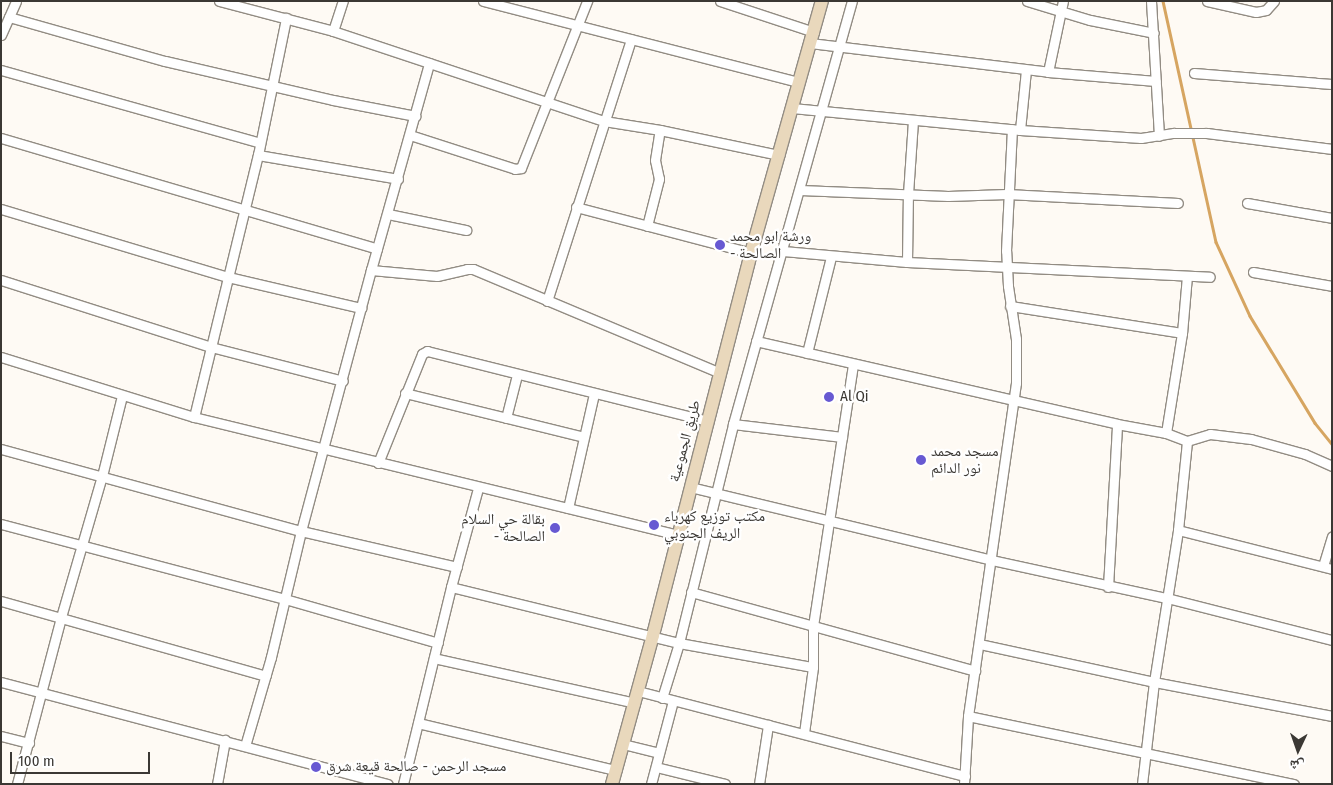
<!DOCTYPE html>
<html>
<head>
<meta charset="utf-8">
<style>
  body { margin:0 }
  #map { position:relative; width:1333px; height:785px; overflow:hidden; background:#fefaf4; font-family:"Fira Sans Condensed","Noto Naskh Arabic",sans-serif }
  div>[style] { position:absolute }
  .stream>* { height:2.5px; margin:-1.25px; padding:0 1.25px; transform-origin:1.25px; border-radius:1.25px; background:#d6a561 }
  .roads { filter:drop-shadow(1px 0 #928c83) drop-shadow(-1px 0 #928c83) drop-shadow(0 1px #928c83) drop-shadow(0 -1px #928c83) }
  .street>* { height:9px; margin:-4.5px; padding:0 4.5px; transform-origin:4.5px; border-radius:4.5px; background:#fff }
  .secondary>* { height:12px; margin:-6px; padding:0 6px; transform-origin:6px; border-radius:6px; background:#e9d8bc }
  .dots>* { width:14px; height:14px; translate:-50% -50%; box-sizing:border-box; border:2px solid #fff; border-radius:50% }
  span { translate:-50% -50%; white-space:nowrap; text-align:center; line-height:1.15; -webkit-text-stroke:4.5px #fff; paint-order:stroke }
  .poi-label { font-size:15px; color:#3b3834 }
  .left { translate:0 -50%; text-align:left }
  .right { translate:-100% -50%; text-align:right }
  .street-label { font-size:15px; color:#3b3834 }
  .frame { position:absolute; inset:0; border:2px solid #3b3834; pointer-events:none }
  .north { position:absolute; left:1273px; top:725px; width:50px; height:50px; -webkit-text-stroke:4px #fff; paint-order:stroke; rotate:183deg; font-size:14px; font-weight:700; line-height:20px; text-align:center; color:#3b3834 }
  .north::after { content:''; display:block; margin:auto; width:18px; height:22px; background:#3b3834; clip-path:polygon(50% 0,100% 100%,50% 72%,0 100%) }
  .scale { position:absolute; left:10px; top:752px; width:140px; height:22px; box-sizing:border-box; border:2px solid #3b3834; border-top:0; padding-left:6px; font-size:15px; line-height:18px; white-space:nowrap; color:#3b3834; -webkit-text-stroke:4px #fff; paint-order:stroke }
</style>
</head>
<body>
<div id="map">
  <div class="stream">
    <div style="left:1163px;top:1px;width:247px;rotate:77.6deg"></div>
    <div style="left:1216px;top:242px;width:81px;rotate:65.3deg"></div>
    <div style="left:1250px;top:316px;width:125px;rotate:58.7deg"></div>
    <div style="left:1315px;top:423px;width:27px;rotate:51deg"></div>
  </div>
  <div class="roads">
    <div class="street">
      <div style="left:219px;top:1px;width:118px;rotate:14.7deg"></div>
      <div style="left:333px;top:31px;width:286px;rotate:18.4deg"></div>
      <div style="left:604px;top:121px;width:57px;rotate:9.1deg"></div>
      <div style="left:660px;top:130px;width:122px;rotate:11.9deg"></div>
      <div style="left:483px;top:1px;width:326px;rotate:14.4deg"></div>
      <div style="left:720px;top:1px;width:99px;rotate:18.3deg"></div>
      <div style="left:1027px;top:1px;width:66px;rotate:16.8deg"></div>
      <div style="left:1090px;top:20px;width:65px;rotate:11.5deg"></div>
      <div style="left:1151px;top:1px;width:135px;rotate:86.6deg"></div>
      <div style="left:1207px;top:1px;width:50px;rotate:12.7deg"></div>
      <div style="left:1256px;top:12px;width:10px;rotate:-11deg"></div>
      <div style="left:1266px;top:10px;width:12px;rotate:-48deg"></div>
      <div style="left:9px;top:17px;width:162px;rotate:15.8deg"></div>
      <div style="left:165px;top:61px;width:172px;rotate:13.1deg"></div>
      <div style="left:333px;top:100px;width:84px;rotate:11deg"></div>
      <div style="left:333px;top:31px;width:32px;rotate:-72deg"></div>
      <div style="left:1px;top:35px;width:37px;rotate:-66deg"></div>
      <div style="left:810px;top:43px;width:240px;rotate:6.9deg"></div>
      <div style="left:1048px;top:72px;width:108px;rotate:4.8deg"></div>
      <div style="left:1px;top:70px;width:269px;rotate:15.7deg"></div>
      <div style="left:1048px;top:72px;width:73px;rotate:-78.1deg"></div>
      <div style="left:1194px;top:73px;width:138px;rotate:4.6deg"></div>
      <div style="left:792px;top:108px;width:229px;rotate:5.5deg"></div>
      <div style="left:1020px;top:130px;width:121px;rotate:3.8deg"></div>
      <div style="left:1141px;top:138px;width:33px;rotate:-9deg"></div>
      <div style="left:1174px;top:133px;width:33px"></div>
      <div style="left:1207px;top:133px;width:126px;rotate:7.3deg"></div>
      <div style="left:1020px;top:130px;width:60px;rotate:-84.3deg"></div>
      <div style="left:410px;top:135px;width:110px;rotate:17.9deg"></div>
      <div style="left:515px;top:169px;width:6px;rotate:-9deg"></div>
      <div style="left:521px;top:168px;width:180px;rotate:-68.4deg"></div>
      <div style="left:1px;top:138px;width:392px;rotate:16.4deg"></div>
      <div style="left:258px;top:155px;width:142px;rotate:9.7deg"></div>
      <div style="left:800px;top:190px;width:148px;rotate:2.3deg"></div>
      <div style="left:948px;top:196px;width:59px;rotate:-1.9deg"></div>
      <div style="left:1007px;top:194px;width:171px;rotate:3deg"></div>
      <div style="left:1247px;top:203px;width:86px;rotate:10deg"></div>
      <div style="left:576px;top:207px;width:181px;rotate:14.7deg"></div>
      <div style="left:1px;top:209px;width:237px;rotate:16.7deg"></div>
      <div style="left:228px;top:277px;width:137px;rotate:13.1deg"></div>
      <div style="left:388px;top:214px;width:80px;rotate:11.6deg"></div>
      <div style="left:647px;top:226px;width:49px;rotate:-75.7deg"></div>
      <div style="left:659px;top:179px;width:19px;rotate:-102deg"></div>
      <div style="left:655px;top:160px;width:30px;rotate:-81deg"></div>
      <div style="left:783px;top:251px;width:124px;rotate:5.1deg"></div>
      <div style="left:907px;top:262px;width:303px;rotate:2.8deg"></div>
      <div style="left:907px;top:262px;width:68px;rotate:-89.2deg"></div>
      <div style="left:908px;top:194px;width:74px;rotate:-86.1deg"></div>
      <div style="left:371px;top:270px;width:66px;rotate:5.2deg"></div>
      <div style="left:437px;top:276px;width:31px;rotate:-13deg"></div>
      <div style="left:467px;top:269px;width:6px"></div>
      <div style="left:473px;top:269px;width:268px;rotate:22.8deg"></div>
      <div style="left:1253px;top:272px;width:80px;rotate:10deg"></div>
      <div style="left:1px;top:280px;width:220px;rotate:17.7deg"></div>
      <div style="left:211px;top:347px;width:136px;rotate:14.4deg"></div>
      <div style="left:547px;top:301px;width:275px;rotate:-72.2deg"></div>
      <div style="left:1010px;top:306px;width:174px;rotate:8.9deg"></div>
      <div style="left:756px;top:341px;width:370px;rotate:12.9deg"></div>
      <div style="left:1117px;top:424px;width:50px;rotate:10.4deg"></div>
      <div style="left:1166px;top:433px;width:22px;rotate:21deg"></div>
      <div style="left:807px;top:353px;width:99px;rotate:-76deg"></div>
      <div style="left:1px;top:357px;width:202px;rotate:17.3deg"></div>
      <div style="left:194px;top:417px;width:498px;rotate:13.7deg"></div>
      <div style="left:405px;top:393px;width:184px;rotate:13.8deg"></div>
      <div style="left:194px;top:417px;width:270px;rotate:-76.3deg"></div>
      <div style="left:258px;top:155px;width:140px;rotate:-78.4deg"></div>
      <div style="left:506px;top:418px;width:44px;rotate:-75.7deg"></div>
      <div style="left:733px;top:424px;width:110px;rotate:6.8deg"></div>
      <div style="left:1166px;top:433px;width:101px;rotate:-80.9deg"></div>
      <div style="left:1182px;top:333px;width:57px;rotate:-85deg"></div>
      <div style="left:1187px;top:441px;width:24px;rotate:-17deg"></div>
      <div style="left:1210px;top:434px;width:41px;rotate:7deg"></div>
      <div style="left:1251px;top:439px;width:56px;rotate:15.5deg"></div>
      <div style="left:1305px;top:454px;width:30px;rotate:24deg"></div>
      <div style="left:1px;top:449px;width:311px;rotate:15.3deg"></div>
      <div style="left:301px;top:531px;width:160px;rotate:13deg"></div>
      <div style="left:378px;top:463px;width:118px;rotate:-68deg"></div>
      <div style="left:422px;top:354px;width:6px;rotate:-31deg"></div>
      <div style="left:427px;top:351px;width:289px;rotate:14deg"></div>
      <div style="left:690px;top:487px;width:311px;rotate:13.6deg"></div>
      <div style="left:992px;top:560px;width:179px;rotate:12.3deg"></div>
      <div style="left:1167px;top:598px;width:170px;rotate:14.3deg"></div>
      <div style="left:568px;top:508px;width:117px;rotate:-77.2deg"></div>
      <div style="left:1px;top:524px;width:294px;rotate:14.8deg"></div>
      <div style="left:285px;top:599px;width:159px;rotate:16deg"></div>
      <div style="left:1178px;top:530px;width:159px;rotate:14.2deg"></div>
      <div style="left:1323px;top:566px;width:31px;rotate:-73deg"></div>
      <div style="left:451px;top:587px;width:235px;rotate:13.8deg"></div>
      <div style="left:679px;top:643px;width:136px;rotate:10.2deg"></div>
      <div style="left:1108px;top:587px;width:163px;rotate:-86.8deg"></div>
      <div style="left:691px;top:592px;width:295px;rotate:15.5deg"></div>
      <div style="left:1px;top:601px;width:275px;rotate:15.8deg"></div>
      <div style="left:980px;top:644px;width:178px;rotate:12.3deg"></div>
      <div style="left:1154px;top:682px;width:181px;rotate:10.8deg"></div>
      <div style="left:434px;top:658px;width:206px;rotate:12.6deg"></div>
      <div style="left:1px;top:682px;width:400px;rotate:14.8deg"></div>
      <div style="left:638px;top:691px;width:338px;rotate:14.6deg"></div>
      <div style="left:662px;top:698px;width:58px;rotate:-72.8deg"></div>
      <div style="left:679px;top:643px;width:226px;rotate:-76.1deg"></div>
      <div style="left:733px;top:424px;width:439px;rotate:-74.3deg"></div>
      <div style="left:968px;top:716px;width:333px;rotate:11.8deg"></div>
      <div style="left:418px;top:723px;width:204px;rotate:13.4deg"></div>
      <div style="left:804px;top:733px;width:67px;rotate:-82.2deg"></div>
      <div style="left:813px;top:667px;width:41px;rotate:-90deg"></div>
      <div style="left:813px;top:626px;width:265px;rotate:-81.3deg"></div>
      <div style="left:1px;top:736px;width:29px;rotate:14deg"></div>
      <div style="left:623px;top:744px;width:37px;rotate:14deg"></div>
      <div style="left:245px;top:746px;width:93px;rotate:-73.7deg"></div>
      <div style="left:271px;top:657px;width:130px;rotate:-76.6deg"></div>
      <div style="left:301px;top:531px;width:270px;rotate:-75deg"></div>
      <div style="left:371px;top:270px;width:215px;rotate:-74.3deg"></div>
      <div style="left:656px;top:767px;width:71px;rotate:13.8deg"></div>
      <div style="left:17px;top:784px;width:173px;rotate:-75.2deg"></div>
      <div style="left:61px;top:617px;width:147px;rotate:-73.8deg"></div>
      <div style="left:102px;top:476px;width:82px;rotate:-76deg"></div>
      <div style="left:217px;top:784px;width:45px;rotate:-79.7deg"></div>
      <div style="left:403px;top:784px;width:203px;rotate:-76.3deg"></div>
      <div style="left:451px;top:587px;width:103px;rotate:-74.7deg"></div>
      <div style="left:651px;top:784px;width:86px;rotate:-75.2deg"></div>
      <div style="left:759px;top:784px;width:60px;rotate:-81.3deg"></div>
      <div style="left:964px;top:784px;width:68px;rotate:-86.6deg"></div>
      <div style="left:968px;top:716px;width:336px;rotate:-81.8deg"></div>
      <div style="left:1016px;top:383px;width:44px;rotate:-90deg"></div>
      <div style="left:1016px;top:339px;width:54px;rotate:-98.6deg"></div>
      <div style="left:1008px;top:286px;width:35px;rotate:-93deg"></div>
      <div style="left:1006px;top:251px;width:122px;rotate:-87.2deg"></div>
      <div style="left:1142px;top:784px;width:103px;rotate:-83.3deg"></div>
      <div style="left:1154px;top:682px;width:154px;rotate:-81deg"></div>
      <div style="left:1178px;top:530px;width:89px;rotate:-84.2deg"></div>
    </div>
    <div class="secondary">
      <div style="left:612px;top:784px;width:155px;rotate:-74.6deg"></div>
      <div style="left:653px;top:635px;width:394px;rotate:-75.6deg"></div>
      <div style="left:751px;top:253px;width:262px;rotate:-74.3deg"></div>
    </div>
  </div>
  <div class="dots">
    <div style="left:720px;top:245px;background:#6759d2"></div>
    <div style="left:829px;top:397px;background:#6759d2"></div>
    <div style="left:921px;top:460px;background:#6759d2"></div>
    <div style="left:654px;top:525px;background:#6759d2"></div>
    <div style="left:555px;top:528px;background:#6759d2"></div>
    <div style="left:316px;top:767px;background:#6759d2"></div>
  </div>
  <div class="poi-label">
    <span class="left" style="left:730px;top:245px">ورشة ابو محمد<br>- الصالحة</span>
    <span class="left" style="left:840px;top:397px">Al Qi</span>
    <span class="left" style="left:931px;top:460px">مسجد محمد<br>نور الدائم</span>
    <span class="left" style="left:664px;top:525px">مكتب توزيع كهرباء<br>الريف الجنوبي</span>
    <span class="right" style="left:545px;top:528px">بقالة حي السلام<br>- الصالحة</span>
    <span class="left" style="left:326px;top:767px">مسجد الرحمن - صالحة قيعة شرق</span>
  </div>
  <div class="street-label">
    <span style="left:685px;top:441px;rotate:-75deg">طريق الجموعية</span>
  </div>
  <div class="frame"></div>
  <div class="north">ش</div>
  <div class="scale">100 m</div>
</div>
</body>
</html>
